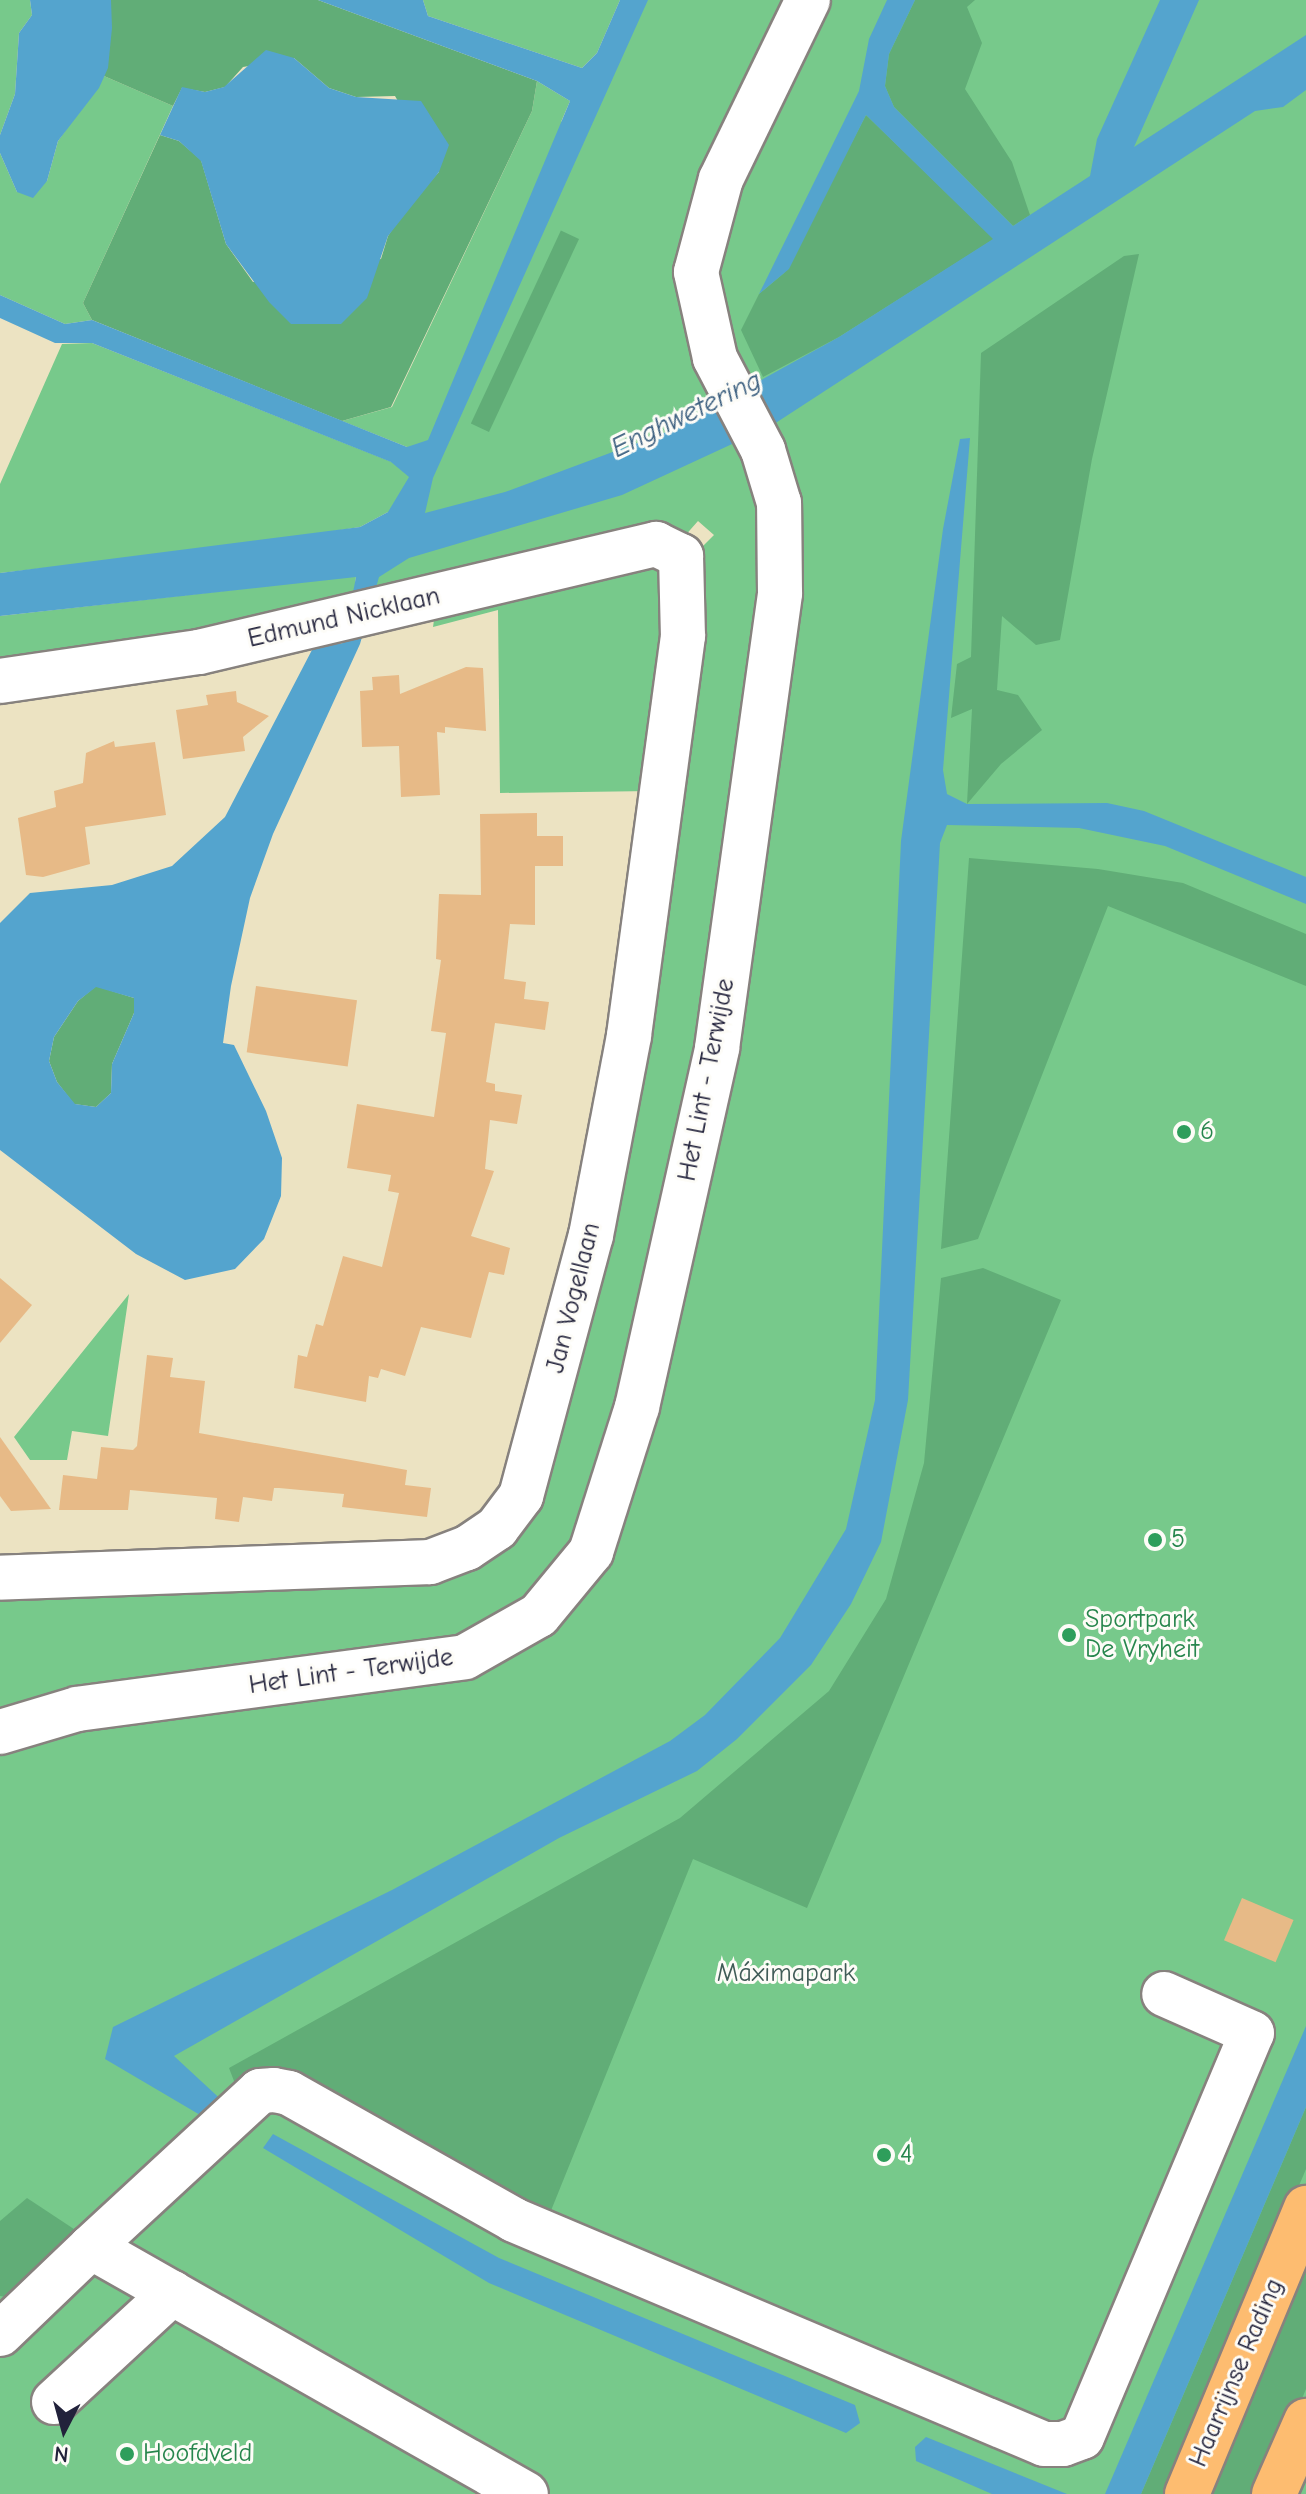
<!DOCTYPE html>
<html>
<head>
<meta charset="utf-8">
<style>
  body { margin:0 }
  #map { position:relative; width:1306px; height:2494px; overflow:hidden; background:#ece3c2; font-family:"Comic Neue",sans-serif }
  div>[style] { position:absolute }
  .green>* { inset:0; background:#77c98b }
  .forest>* { inset:0; background:#61ad77; transform-origin:0 0 }
  .water>* { inset:0; background:#54a4ce }
  .building>* { inset:0; background:#e7ba87; transform-origin:0 0 }
  .roads { filter:drop-shadow(2px 0 #87827e) drop-shadow(-2px 0 #87827e) drop-shadow(0 2px #87827e) drop-shadow(0 -2px #87827e) }
  .minor>* { height:44px; margin:-22px; padding:0 22px; transform-origin:22px; border-radius:22px; background:#fff }
  .major>* { height:44px; margin:-22px; padding:0 22px; transform-origin:22px; border-radius:22px; background:#fdbc70 }
  .dots>* { width:22px; height:22px; translate:-50% -50%; box-sizing:border-box; border:4px solid #fdfcf7; border-radius:50% }
  span { translate:-50% -50%; white-space:nowrap; text-align:center; line-height:1.15; -webkit-text-stroke:6px #fdfcf7; paint-order:stroke }
  .street-label { font-size:26px; color:#22223b }
  .leisure-label { font-size:26px; color:#27864d }
  .left { translate:0 -50%; text-align:left }
  .park-label { font-size:26px; color:#405c57 }
  .water-label { font-size:28px; color:#385c7d; font-style:italic }
  .north { position:absolute; left:24px; top:2390px; width:80px; height:80px; -webkit-text-stroke:6px #fdfcf7; paint-order:stroke; rotate:186deg; font-size:22px; font-weight:700; line-height:32px; text-align:center; color:#22223b }
  .north::after { content:''; display:block; margin:auto; width:28px; height:36px; background:#22223b; clip-path:polygon(50% 0,100% 100%,50% 72%,0 100%) }
</style>
</head>
<body>
<div id="map">
  <div class="green">
    <div style="clip-path:polygon(0 0,30px 0,32px 15px,19px 33px,15px 94px,0 135px)"></div>
    <div style="clip-path:polygon(423px 0,620px 0,597px 53px,582px 68px,428px 16px)"></div>
    <div style="clip-path:polygon(633px 0,1306px 0,1306px 2494px,0 2494px,0 1595px,506px 1537px,680px 761px,706px 595px,698px 551px,714px 535px,698px 521px,683px 538px,369px 609px,388px 512px,360px 527px,232px 547px,0 573px,0 484px,62px 344px,92px 343px,392px 462px,409px 476px,407px 447px,342px 421px,392px 407px,532px 111px,537px 81px,570px 101px,561px 122px,591px 98px)"></div>
    <div style="clip-path:polygon(104px 76px,173px 106px,83px 303px,92px 320px,65px 324px,0 295px,0 153px,17px 192px,47px 181px,58px 141px)"></div>
    <div style="clip-path:polygon(647px 553px,675px 568px,651px 791px,500px 793px,498px 610px,433px 627px,434px 620px)"></div>
    <div style="clip-path:polygon(356px 576px,352px 613px,0 670px,0 616px)"></div>
    <div style="clip-path:polygon(129px 1294px,108px 1436px,72px 1431px,67px 1460px,30px 1460px,14px 1437px)"></div>
  </div>
  <div class="forest">
    <div style="clip-path:polygon(111px 0,318px 0,537px 81px,532px 111px,391px 407px,342px 421px,92px 320px,83px 303px,160px 135px,179px 141px,201px 160px,226px 244px,253px 282px,381px 259px,388px 236px,407px 207px,439px 172px,395px 96px,356px 97px,329px 88px,294px 58px,243px 67px,225px 87px,205px 92px,182px 88px,173px 106px,104px 76px)"></div>
    <div style="clip-path:polygon(915px 0,975px 0,967px 7px,982px 43px,965px 89px,1012px 162px,1030px 215px,1013px 226px,894px 107px,885px 86px,889px 54px)"></div>
    <div style="clip-path:polygon(866px 115px,994px 239px,839px 337px,763px 377px,741px 330px,759px 294px,784px 273px)"></div>
    <div style="left:579px;top:239px;width:213px;height:20px;rotate:115deg"></div>
    <div style="clip-path:polygon(1139px 254px,1092px 459px,1060px 640px,1036px 645px,1002px 616px,997px 690px,1018px 695px,1042px 730px,1001px 764px,967px 804px,972px 709px,951px 718px,957px 664px,971px 657px,981px 353px,1124px 256px)"></div>
    <div style="clip-path:polygon(969px 858px,1098px 869px,1183px 883px,1306px 934px,1306px 986px,1108px 906px,978px 1239px,941px 1249px)"></div>
    <div style="clip-path:polygon(96px 986px,134px 998px,134px 1013px,112px 1064px,111px 1093px,96px 1107px,74px 1104px,57px 1082px,49px 1061px,54px 1037px,78px 1001px)"></div>
    <div style="clip-path:polygon(983px 1268px,1061px 1300px,807px 1908px,693px 1859px,546px 2223px,239px 2094px,229px 2068px,680px 1818px,829px 1691px,886px 1599px,924px 1463px,941px 1278px)"></div>
    <div style="clip-path:polygon(1306px 2107px,1306px 2169px,1169px 2494px,1141px 2494px)"></div>
    <div style="clip-path:polygon(27px 2198px,86px 2237px,19px 2299px,0 2296px,0 2221px)"></div>
    <div style="clip-path:polygon(1306px 2258px,1306px 2389px,1262px 2494px,1206px 2494px)"></div>
  </div>
  <div class="water">
    <div style="clip-path:polygon(30px 0,111px 0,112px 28px,108px 68px,99px 88px,58px 141px,47px 181px,33px 198px,17px 192px,0 153px,0 135px,15px 94px,19px 33px,32px 15px)"></div>
    <div style="clip-path:polygon(evenodd,318px 0,423px 0,428px 16px,582px 68px,597px 53px,620px 0,648px 0,433px 478px,425px 513px,505px 492px,669px 431px,839px 337px,993px 239px,866px 115px,789px 269px,759px 294px,859px 91px,869px 39px,887px 0,915px 0,889px 54px,885px 86px,894px 107px,1013px 226px,1090px 176px,1097px 139px,1160px 0,1199px 0,1134px 147px,1306px 35px,1306px 90px,1283px 107px,1255px 111px,771px 426px,622px 495px,409px 558px,379px 577px,360px 644px,273px 834px,250px 898px,231px 986px,223px 1043px,234px 1045px,266px 1111px,282px 1158px,281px 1196px,264px 1239px,235px 1269px,185px 1280px,136px 1254px,0 1150px,0 923px,30px 893px,112px 885px,172px 866px,225px 817px,313px 648px,343px 643px,356px 577px,0 616px,0 573px,360px 527px,388px 512px,409px 477px,391px 462px,92px 343px,55px 343px,0 318px,0 295px,65px 324px,92px 320px,407px 447px,428px 440px,570px 101px,537px 81px,318px 0,96px 987px,134px 998px,134px 1013px,112px 1064px,111px 1093px,96px 1107px,75px 1104px,57px 1082px,49px 1061px,54px 1037px,78px 1001px,96px 987px)"></div>
    <div style="clip-path:polygon(266px 50px,294px 58px,329px 88px,356px 97px,421px 101px,449px 145px,439px 172px,388px 236px,367px 298px,341px 324px,291px 324px,269px 302px,226px 244px,201px 161px,179px 141px,160px 135px,182px 87px,205px 92px,224px 87px)"></div>
    <div style="clip-path:polygon(970px 438px,943px 770px,947px 794px,967px 804px,1107px 803px,1144px 811px,1306px 877px,1306px 904px,1165px 846px,1079px 828px,947px 825px,940px 843px,908px 1400px,881px 1542px,851px 1604px,811px 1665px,737px 1739px,697px 1771px,559px 1838px,174px 2056px,228px 2106px,212px 2122px,105px 2059px,113px 2027px,392px 1890px,670px 1741px,705px 1715px,780px 1638px,846px 1529px,875px 1400px,901px 841px,943px 529px,960px 439px)"></div>
    <div style="clip-path:polygon(1306px 2026px,1306px 2107px,1141px 2494px,1105px 2494px)"></div>
    <div style="clip-path:polygon(273px 2134px,499px 2258px,855px 2405px,860px 2423px,846px 2433px,489px 2283px,263px 2148px)"></div>
    <div style="clip-path:polygon(926px 2437px,1067px 2494px,992px 2494px,916px 2461px,915px 2447px)"></div>
  </div>
  <div class="building">
    <div style="clip-path:polygon(466px 667px,483px 668px,486px 731px,445px 727px,445px 733px,437px 732px,440px 795px,401px 797px,399px 746px,362px 747px,360px 691px,373px 690px,372px 677px,399px 675px,400px 694px)"></div>
    <div style="clip-path:polygon(236px 691px,237px 702px,269px 716px,243px 737px,245px 751px,183px 759px,176px 710px,208px 705px,206px 695px)"></div>
    <div style="clip-path:polygon(114px 741px,115px 747px,155px 742px,166px 815px,85px 827px,90px 864px,43px 877px,26px 875px,18px 818px,56px 807px,54px 791px,83px 783px,86px 753px)"></div>
    <div style="clip-path:polygon(537px 813px,537px 836px,563px 836px,563px 866px,535px 866px,535px 925px,510px 924px,504px 979px,526px 982px,524px 999px,549px 1002px,545px 1030px,495px 1023px,486px 1082px,495px 1084px,495px 1091px,522px 1095px,517px 1124px,490px 1120px,485px 1169px,494px 1171px,471px 1236px,510px 1248px,504px 1275px,489px 1272px,471px 1338px,421px 1327px,405px 1376px,381px 1369px,378px 1378px,369px 1376px,366px 1402px,294px 1388px,298px 1355px,307px 1357px,316px 1324px,323px 1326px,343px 1256px,382px 1267px,399px 1193px,388px 1191px,391px 1175px,347px 1168px,357px 1104px,434px 1117px,446px 1033px,431px 1031px,441px 960px,436px 959px,439px 894px,481px 895px,480px 814px)"></div>
    <div style="left:256px;top:986px;width:102px;height:67px;rotate:8deg"></div>
    <div style="clip-path:polygon(0 1278px,32px 1305px,0 1343px)"></div>
    <div style="clip-path:polygon(147px 1355px,173px 1358px,170px 1377px,205px 1381px,199px 1433px,407px 1470px,405px 1485px,431px 1488px,427px 1517px,342px 1507px,344px 1494px,279px 1488px,274px 1488px,272px 1501px,243px 1497px,239px 1522px,215px 1519px,217px 1498px,130px 1490px,128px 1510px,59px 1510px,63px 1475px,97px 1479px,101px 1447px,133px 1450px,137px 1446px)"></div>
    <div style="clip-path:polygon(0 1437px,51px 1509px,11px 1511px,0 1496px)"></div>
    <div style="left:1242px;top:1898px;width:56px;height:46px;rotate:23deg"></div>
  </div>
  <div class="roads">
    <div class="minor">
      <div style="left:0;top:681px;width:201px;rotate:-8.3deg"></div>
      <div style="left:199px;top:652px;width:470px;rotate:-13.3deg"></div>
      <div style="left:656px;top:544px;width:28px;rotate:26deg"></div>
      <div style="left:681px;top:556px;width:80px;rotate:88.6deg"></div>
      <div style="left:683px;top:636px;width:404px;rotate:97.7deg"></div>
      <div style="left:629px;top:1036px;width:203px;rotate:100.8deg"></div>
      <div style="left:591px;top:1235px;width:270px;rotate:105deg"></div>
      <div style="left:521px;top:1496px;width:40px;rotate:127deg"></div>
      <div style="left:497px;top:1528px;width:36px;rotate:146deg"></div>
      <div style="left:467px;top:1548px;width:40px;rotate:159deg"></div>
      <div style="left:430px;top:1562px;width:430px;rotate:177.9deg"></div>
      <div style="left:0;top:1732px;width:80px;rotate:-16.6deg"></div>
      <div style="left:77px;top:1709px;width:391px;rotate:-7.6deg"></div>
      <div style="left:465px;top:1657px;width:85px;rotate:-29.6deg"></div>
      <div style="left:539px;top:1615px;width:82px;rotate:-50.5deg"></div>
      <div style="left:591px;top:1552px;width:152px;rotate:-72.4deg"></div>
      <div style="left:637px;top:1407px;width:368px;rotate:-77.4deg"></div>
      <div style="left:717px;top:1048px;width:459px;rotate:-82.1deg"></div>
      <div style="left:780px;top:593px;width:90px;rotate:-90.6deg"></div>
      <div style="left:779px;top:503px;width:55px;rotate:-106.8deg"></div>
      <div style="left:763px;top:450px;width:104px;rotate:-117.6deg"></div>
      <div style="left:715px;top:358px;width:88px;rotate:-102.5deg"></div>
      <div style="left:696px;top:272px;width:96px;rotate:-75deg"></div>
      <div style="left:721px;top:179px;width:199px;rotate:-64.1deg"></div>
      <div style="left:91px;top:2247px;width:230px;rotate:-42.7deg"></div>
      <div style="left:260px;top:2091px;width:14px;rotate:-4deg"></div>
      <div style="left:274px;top:2090px;width:15px;rotate:11deg"></div>
      <div style="left:289px;top:2093px;width:258px;rotate:29.4deg"></div>
      <div style="left:514px;top:2220px;width:575px;rotate:22.91deg"></div>
      <div style="left:1044px;top:2444px;width:19px"></div>
      <div style="left:1063px;top:2444px;width:20px;rotate:-20deg"></div>
      <div style="left:1082px;top:2437px;width:438px;rotate:-67.2deg"></div>
      <div style="left:1252px;top:2033px;width:96px;rotate:-156.1deg"></div>
      <div style="left:0;top:2334px;width:126px;rotate:-43.7deg"></div>
      <div style="left:91px;top:2247px;width:500px;rotate:29.59deg"></div>
      <div style="left:54px;top:2402px;width:161px;rotate:-42.7deg"></div>
    </div>
    <div class="major">
      <div style="left:1187px;top:2494px;width:310px;rotate:-67.4deg"></div>
      <div style="left:1274px;top:2494px;width:80px;rotate:-66.3deg"></div>
    </div>
  </div>
  <div class="dots">
    <div style="left:1184px;top:1132px;background:#2e9e5b"></div>
    <div style="left:1155px;top:1540px;background:#2e9e5b"></div>
    <div style="left:1069px;top:1635px;background:#2e9e5b"></div>
    <div style="left:884px;top:2155px;background:#2e9e5b"></div>
    <div style="left:127px;top:2454px;background:#2e9e5b"></div>
  </div>
  <div class="street-label">
    <span style="left:344px;top:618px;rotate:-13deg">Edmund Nicklaan</span>
    <span style="left:707px;top:1080px;rotate:-79deg">Het Lint - Terwijde</span>
    <span style="left:574px;top:1298px;rotate:-76deg">Jan Vogellaan</span>
    <span style="left:351px;top:1672px;rotate:-8deg">Het Lint - Terwijde</span>
    <span style="left:1237px;top:2373px;rotate:-67deg">Haarrijnse Rading</span>
  </div>
  <div class="leisure-label">
    <span class="left" style="left:1200px;top:1132px">6</span>
    <span class="left" style="left:1171px;top:1540px">5</span>
    <span class="left" style="left:1085px;top:1635px">Sportpark<br>De Vryheit</span>
    <span class="left" style="left:900px;top:2155px">4</span>
    <span class="left" style="left:143px;top:2454px">Hoofdveld</span>
  </div>
  <div class="park-label">
    <span style="left:786px;top:1974px">Máximapark</span>
  </div>
  <div class="water-label">
    <span style="left:686px;top:414px;rotate:-26deg">Enghwetering</span>
  </div>
  <div class="north">N</div>
</div>
</body>
</html>
